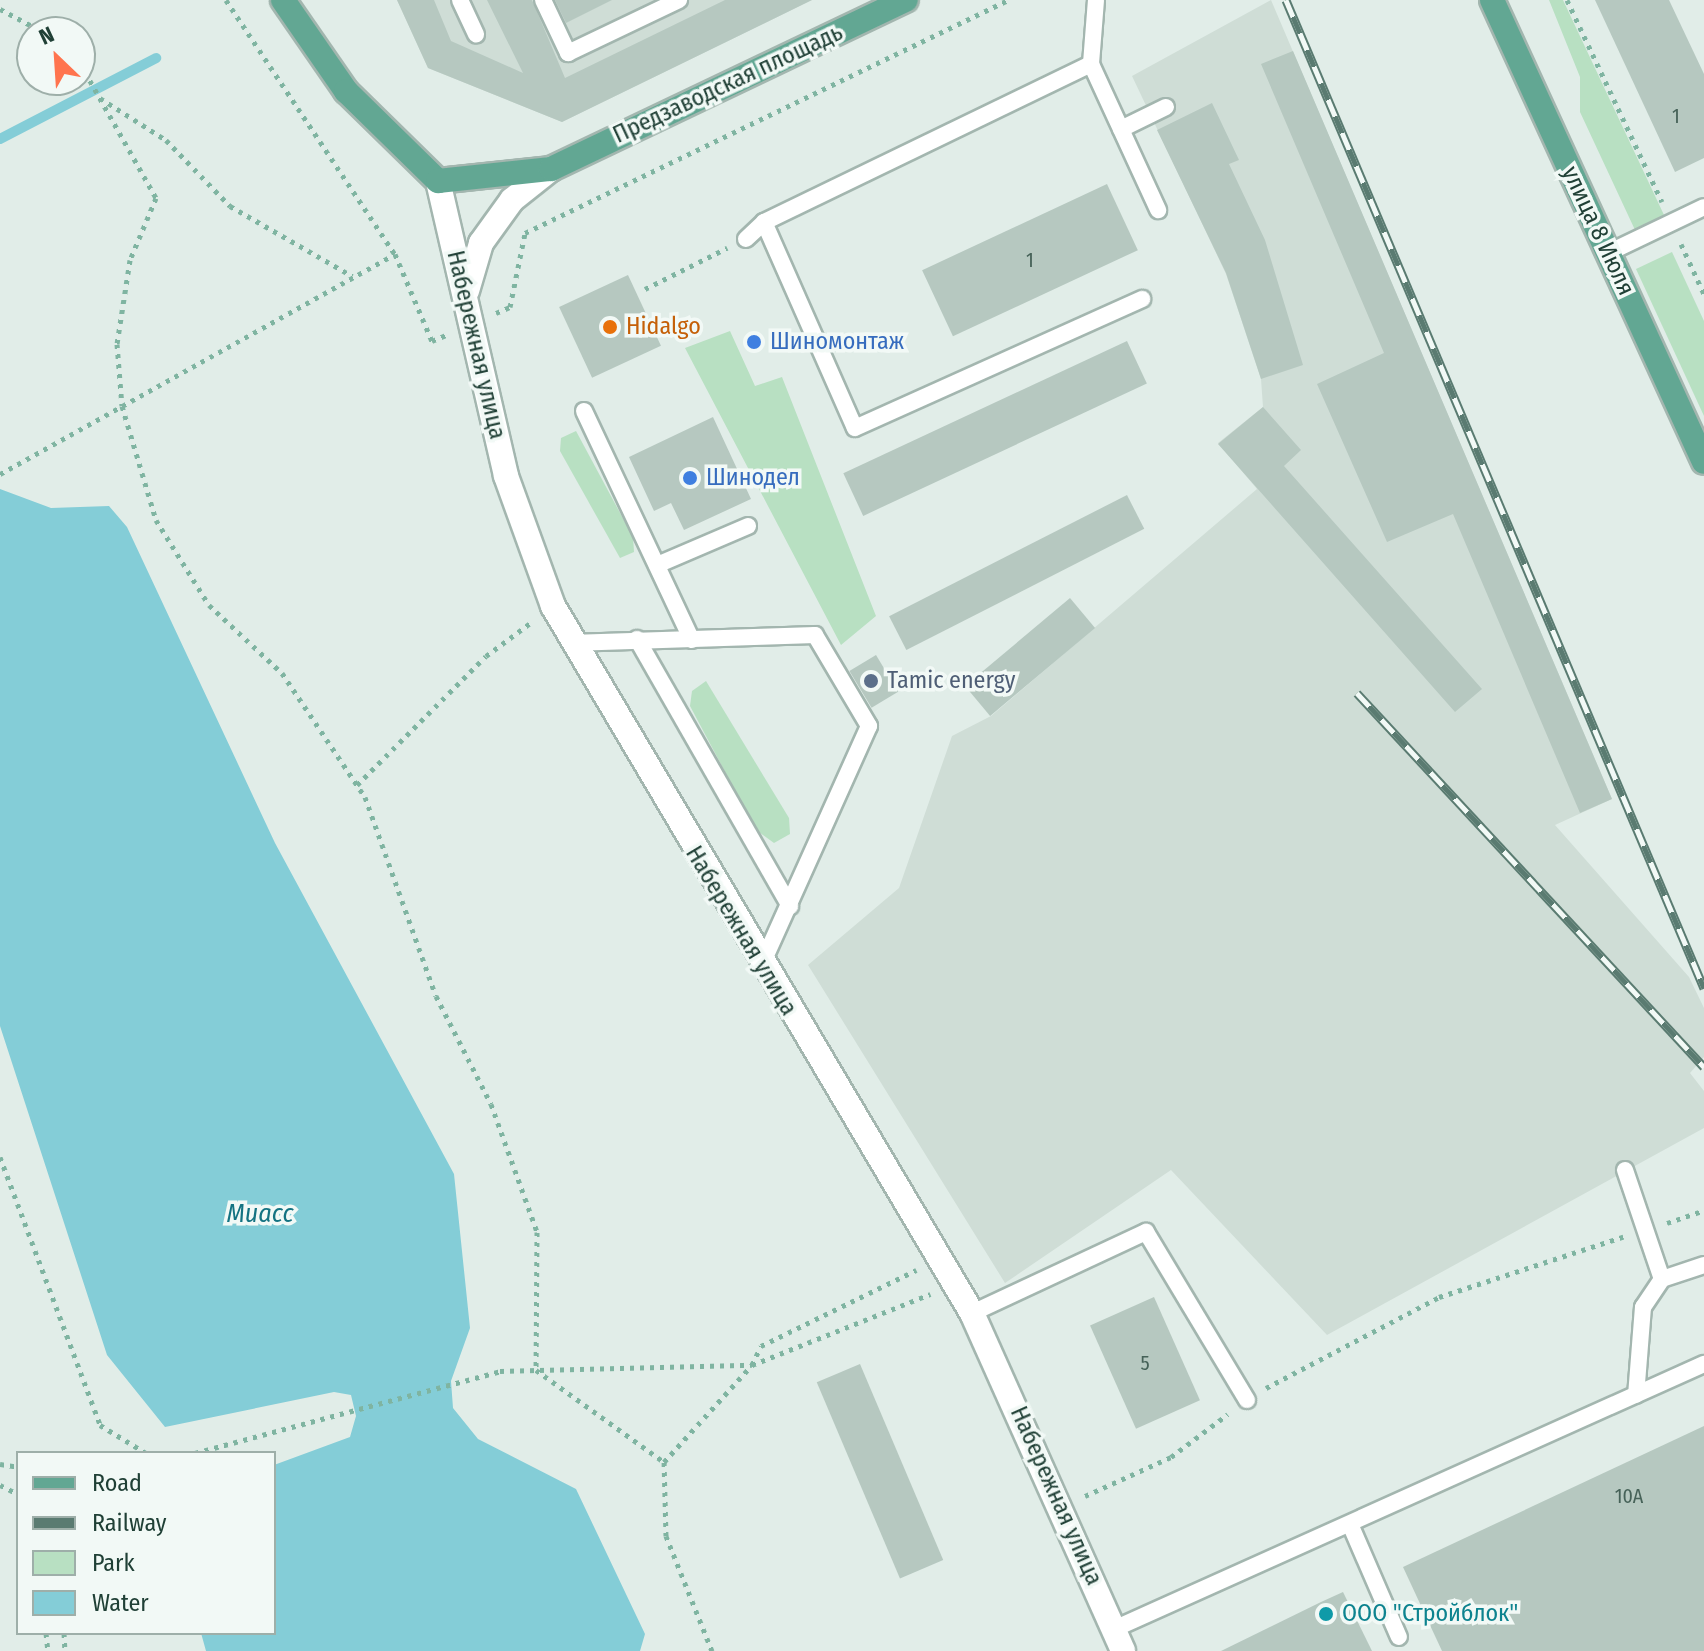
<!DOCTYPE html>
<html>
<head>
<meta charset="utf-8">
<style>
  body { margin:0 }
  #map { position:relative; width:1704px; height:1651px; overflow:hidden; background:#e1ede8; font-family:"Fira Sans Condensed",sans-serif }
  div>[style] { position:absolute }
  .built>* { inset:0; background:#cfddd6 }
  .green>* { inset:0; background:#b8e0c2 }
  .water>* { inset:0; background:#84cdd7 }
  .stream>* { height:10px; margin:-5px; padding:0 5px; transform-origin:5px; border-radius:5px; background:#84cdd7 }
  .building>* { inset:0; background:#b6c8c0; transform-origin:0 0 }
  .path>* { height:5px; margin-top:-2.5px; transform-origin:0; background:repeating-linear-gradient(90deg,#7fb4a1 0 4px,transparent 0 10px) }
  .roads { filter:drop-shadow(2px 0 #a3b6af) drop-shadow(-2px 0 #a3b6af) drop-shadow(0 2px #a3b6af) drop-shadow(0 -2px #a3b6af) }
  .service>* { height:16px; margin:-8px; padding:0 8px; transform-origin:8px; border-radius:8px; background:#fff }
  .tertiary>* { height:24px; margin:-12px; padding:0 12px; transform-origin:12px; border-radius:12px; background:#fff }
  .primary>* { height:24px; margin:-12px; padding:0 12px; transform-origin:12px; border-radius:12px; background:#62a793 }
  .rail>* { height:9px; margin-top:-4.5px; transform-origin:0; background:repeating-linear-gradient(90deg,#f2f9f6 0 18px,#5a7b71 0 36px); box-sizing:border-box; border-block:2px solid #5a7b71 }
  .dots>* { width:22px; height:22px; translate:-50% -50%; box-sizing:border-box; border:4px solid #f2f9f6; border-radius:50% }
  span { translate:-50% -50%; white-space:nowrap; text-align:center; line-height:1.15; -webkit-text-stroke:7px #f2f9f6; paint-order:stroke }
  .number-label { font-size:20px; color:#466258 }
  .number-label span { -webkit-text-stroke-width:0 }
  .street-label { font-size:24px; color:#204036 }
  .food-label { font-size:24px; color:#c56008 }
  .left { translate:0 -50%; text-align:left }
  .shop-label { font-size:24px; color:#366cbe }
  .service-label { font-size:24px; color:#4e5e75 }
  .culture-label { font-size:24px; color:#0d838f }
  .water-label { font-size:26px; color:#147382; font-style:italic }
  .legend { position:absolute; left:16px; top:1451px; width:260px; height:184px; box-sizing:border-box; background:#f2f9f6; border:2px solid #9eafa9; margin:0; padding:10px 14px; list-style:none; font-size:24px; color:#204036 }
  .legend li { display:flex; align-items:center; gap:16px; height:40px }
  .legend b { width:40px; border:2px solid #9eafa9 }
  .north { position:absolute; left:16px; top:16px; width:80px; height:80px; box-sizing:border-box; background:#f2f9f6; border:2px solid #9eafa9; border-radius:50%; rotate:335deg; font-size:22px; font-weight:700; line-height:32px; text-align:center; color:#204036 }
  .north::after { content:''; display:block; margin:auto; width:28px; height:36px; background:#ff744e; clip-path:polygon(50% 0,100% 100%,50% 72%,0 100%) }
</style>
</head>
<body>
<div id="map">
  <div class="built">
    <div style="clip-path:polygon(397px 0,812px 0,562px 122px,428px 68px)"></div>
    <div style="clip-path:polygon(1271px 0,1612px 799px,1555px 825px,1689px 977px,1704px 1008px,1704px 1057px,1690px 1073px,1704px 1091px,1704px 1128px,1327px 1335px,1171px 1170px,1005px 1283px,808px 965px,899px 888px,952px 736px,991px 716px,1257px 489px,1218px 443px,1263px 407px,1261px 379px,1226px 274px,1132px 76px)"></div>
  </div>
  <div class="green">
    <div style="clip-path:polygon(1549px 0,1563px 0,1664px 215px,1635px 230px,1580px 112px,1580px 77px)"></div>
    <div style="clip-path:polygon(1672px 252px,1704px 321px,1704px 416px,1636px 269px)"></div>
    <div style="clip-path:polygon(730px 331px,755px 386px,782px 377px,876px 616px,841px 645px,685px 348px)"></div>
    <div style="clip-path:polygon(576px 431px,633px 537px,634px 552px,620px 558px,560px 451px,561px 438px)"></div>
    <div style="clip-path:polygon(706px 681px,789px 818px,790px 834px,774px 843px,756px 830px,690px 706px,692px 691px)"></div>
  </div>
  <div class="water">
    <div style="clip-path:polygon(0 489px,51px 508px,109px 506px,127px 527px,275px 843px,454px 1174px,470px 1328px,451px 1381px,453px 1408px,478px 1439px,576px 1489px,645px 1634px,640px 1651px,206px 1651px,201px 1633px,274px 1633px,274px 1465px,350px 1437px,356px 1416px,351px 1395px,334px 1392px,165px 1427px,107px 1355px,0 1026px)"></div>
  </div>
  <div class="stream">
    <div style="left:0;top:139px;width:176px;rotate:-27.4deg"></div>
  </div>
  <div class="building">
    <div style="clip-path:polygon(397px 0,434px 0,451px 41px,523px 73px,487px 0,532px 0,565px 78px,725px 0,812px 0,562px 122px,428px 68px)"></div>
    <div style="clip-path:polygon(555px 0,612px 0,566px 23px)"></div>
    <div style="clip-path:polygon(1595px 0,1669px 0,1704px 74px,1704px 158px,1675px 172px)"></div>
    <div style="clip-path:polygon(1293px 51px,1612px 799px,1580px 813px,1453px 514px,1387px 542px,1317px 384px,1384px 353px,1261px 64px)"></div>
    <div style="clip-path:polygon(1212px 103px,1239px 160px,1229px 164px,1265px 240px,1303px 365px,1261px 379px,1226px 273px,1157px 130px)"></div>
    <div style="left:1107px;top:184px;width:73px;height:204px;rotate:65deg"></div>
    <div style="left:628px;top:275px;width:78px;height:76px;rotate:65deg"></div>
    <div style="left:1127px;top:341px;width:47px;height:313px;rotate:65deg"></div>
    <div style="clip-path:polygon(1263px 407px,1301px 450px,1284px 466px,1482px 689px,1455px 712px,1218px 444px)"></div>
    <div style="clip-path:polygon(713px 417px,751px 499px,684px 530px,671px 503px,654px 511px,629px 457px)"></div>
    <div style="left:1127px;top:495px;width:38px;height:267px;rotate:63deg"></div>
    <div style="left:1070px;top:598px;width:39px;height:137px;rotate:50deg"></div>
    <div style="left:876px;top:655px;width:43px;height:31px;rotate:59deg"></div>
    <div style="left:1154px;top:1297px;width:113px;height:70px;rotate:66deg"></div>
    <div style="left:860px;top:1364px;width:213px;height:47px;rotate:67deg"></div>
    <div style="clip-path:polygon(1704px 1426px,1704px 1651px,1442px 1651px,1403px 1567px)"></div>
    <div style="clip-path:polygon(1343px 1592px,1372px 1651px,1221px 1651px,1321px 1602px)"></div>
  </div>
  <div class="path">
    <div style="left:226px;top:0;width:305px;rotate:56.4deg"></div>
    <div style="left:395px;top:254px;width:95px;rotate:67deg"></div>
    <div style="left:432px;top:341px;width:15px;rotate:-23deg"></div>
    <div style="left:1567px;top:0;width:223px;rotate:64.8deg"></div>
    <div style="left:0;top:9px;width:49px;rotate:28.1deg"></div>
    <div style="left:80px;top:63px;width:155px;rotate:60.6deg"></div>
    <div style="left:156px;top:198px;width:67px;rotate:112.8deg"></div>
    <div style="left:130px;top:260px;width:85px;rotate:98.8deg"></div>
    <div style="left:117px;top:344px;width:62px;rotate:85.4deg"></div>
    <div style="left:122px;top:406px;width:119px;rotate:73.4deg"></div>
    <div style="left:156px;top:520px;width:100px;rotate:58.1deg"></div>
    <div style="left:209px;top:605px;width:100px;rotate:43deg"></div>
    <div style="left:282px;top:673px;width:149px;rotate:56.2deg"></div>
    <div style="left:365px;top:797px;width:211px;rotate:70.4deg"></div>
    <div style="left:436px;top:996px;width:121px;rotate:63deg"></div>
    <div style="left:491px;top:1104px;width:136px;rotate:70.2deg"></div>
    <div style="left:537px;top:1232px;width:138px;rotate:90.4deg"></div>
    <div style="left:536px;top:1370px;width:158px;rotate:35.7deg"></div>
    <div style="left:100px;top:98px;width:78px;rotate:32.5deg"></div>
    <div style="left:166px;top:140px;width:92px;rotate:45.9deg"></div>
    <div style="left:230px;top:206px;width:141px;rotate:29.8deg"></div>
    <div style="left:1681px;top:244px;width:55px;rotate:65.3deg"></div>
    <div style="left:645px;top:289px;width:92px;rotate:-26.6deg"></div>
    <div style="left:496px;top:313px;width:15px;rotate:-23deg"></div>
    <div style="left:510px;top:307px;width:76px;rotate:-78.5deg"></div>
    <div style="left:525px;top:233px;width:536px;rotate:-25.75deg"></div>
    <div style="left:0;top:474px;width:452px;rotate:-29.1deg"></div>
    <div style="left:357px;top:785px;width:182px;rotate:-45deg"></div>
    <div style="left:486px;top:656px;width:59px;rotate:-36.7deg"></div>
    <div style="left:0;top:1157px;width:286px;rotate:69.5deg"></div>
    <div style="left:100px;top:1425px;width:54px;rotate:31.3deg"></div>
    <div style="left:1667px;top:1223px;width:39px;rotate:-19deg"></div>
    <div style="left:1266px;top:1388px;width:195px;rotate:-27.7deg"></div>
    <div style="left:1439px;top:1297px;width:194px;rotate:-18.1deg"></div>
    <div style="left:195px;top:1453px;width:316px;rotate:-15deg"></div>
    <div style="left:500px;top:1371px;width:252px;rotate:-1.4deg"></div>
    <div style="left:752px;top:1365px;width:192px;rotate:-21.7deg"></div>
    <div style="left:0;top:1464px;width:18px;rotate:9deg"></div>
    <div style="left:0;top:1485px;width:20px;rotate:27deg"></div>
    <div style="left:1085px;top:1496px;width:94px;rotate:-24.4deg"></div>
    <div style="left:1171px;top:1457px;width:71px;rotate:-37deg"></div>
    <div style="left:46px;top:1633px;width:18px;rotate:84deg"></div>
    <div style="left:64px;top:1633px;width:18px;rotate:87deg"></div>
    <div style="left:712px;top:1651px;width:124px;rotate:-111.8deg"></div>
    <div style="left:666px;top:1536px;width:74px;rotate:-91.5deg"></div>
    <div style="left:664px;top:1462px;width:131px;rotate:-47.8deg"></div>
    <div style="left:752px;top:1365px;width:21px;rotate:-65deg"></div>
    <div style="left:761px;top:1346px;width:173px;rotate:-26.1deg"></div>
  </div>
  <div class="roads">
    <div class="service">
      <div style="left:460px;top:0;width:38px;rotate:65deg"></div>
      <div style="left:543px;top:0;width:59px;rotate:64.7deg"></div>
      <div style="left:568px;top:53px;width:123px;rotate:-25.5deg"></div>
      <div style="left:1096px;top:0;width:64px;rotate:94.5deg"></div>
      <div style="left:1091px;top:64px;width:161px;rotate:65.3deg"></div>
      <div style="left:1091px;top:64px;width:363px;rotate:154.2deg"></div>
      <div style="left:764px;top:222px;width:225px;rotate:66.2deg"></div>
      <div style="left:855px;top:428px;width:315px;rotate:-24.2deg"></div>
      <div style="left:1121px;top:129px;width:50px;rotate:-26.1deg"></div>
      <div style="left:746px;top:239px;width:25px;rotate:-43deg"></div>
      <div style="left:1608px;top:253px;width:106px;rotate:-25.6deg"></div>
      <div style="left:584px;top:411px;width:253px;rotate:64.8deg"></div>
      <div style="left:657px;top:565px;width:99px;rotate:-23.2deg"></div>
      <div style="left:637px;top:639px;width:308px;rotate:60.2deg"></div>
      <div style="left:571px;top:643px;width:244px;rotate:-1.9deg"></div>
      <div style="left:815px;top:635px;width:106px;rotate:59.3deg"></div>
      <div style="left:869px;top:726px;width:263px;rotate:114.2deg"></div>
      <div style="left:1625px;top:1170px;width:115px;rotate:71.3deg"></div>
      <div style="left:1662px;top:1279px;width:34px;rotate:124deg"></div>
      <div style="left:1643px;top:1307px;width:88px;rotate:94.5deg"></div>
      <div style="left:1662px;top:1279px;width:44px;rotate:-18.4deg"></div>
      <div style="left:972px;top:1313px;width:192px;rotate:-25deg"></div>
      <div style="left:1146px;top:1232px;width:196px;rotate:59deg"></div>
      <div style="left:1350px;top:1524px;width:123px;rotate:66.6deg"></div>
      <div style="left:1114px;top:1629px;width:647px;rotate:-24.19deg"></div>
    </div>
    <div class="tertiary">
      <div style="left:438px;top:181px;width:303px;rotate:77deg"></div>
      <div style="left:506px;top:476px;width:138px;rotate:70.1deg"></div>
      <div style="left:553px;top:606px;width:822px;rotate:59.35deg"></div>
      <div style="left:972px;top:1313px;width:370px;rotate:65.9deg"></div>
      <div style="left:467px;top:291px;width:50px;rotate:-73.7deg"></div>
      <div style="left:481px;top:243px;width:53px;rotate:-54.2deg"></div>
      <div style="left:512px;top:200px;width:50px;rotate:-38.5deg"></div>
    </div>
    <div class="primary">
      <div style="left:283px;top:0;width:111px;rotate:55.3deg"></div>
      <div style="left:346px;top:91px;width:129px;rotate:44.4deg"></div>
      <div style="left:438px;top:181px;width:114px;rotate:-6.1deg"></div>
      <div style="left:551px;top:169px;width:393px;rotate:-25.5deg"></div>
      <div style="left:1492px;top:0;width:508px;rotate:65.35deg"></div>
    </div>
  </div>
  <div class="rail">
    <div style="left:1286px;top:0;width:1073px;rotate:67.07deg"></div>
    <div style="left:1357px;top:693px;width:510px;rotate:47.14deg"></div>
  </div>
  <div class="dots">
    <div style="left:610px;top:327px;background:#e8710a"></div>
    <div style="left:754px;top:342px;background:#3f7fe0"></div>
    <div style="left:690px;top:478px;background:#3f7fe0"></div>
    <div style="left:871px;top:681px;background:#5c6f8a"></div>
    <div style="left:1326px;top:1614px;background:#0f9aa8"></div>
  </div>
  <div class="number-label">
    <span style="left:1676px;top:116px">1</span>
    <span style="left:1030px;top:260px">1</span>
    <span style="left:1145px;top:1363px">5</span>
    <span style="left:1629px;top:1496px">10А</span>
  </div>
  <div class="street-label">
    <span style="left:728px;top:84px;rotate:-25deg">Предзаводская площадь</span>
    <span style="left:1598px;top:231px;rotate:65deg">улица 8 Июля</span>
    <span style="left:476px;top:345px;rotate:77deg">Набережная улица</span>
    <span style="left:741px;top:931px;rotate:59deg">Набережная улица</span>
    <span style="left:1056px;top:1496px;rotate:66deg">Набережная улица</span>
  </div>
  <div class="food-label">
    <span class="left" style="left:626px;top:327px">Hidalgo</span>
  </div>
  <div class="shop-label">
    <span class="left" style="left:770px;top:342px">Шиномонтаж</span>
    <span class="left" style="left:706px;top:478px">Шинодел</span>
  </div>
  <div class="service-label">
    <span class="left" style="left:887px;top:681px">Tamic energy</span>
  </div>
  <div class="culture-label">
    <span class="left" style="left:1342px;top:1614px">ООО "Стройблок"</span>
  </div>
  <div class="water-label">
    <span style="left:260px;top:1214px">Миасс</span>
  </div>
  <ul class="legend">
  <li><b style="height:10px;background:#62a793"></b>Road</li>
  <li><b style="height:10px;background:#5a7b71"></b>Railway</li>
  <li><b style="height:22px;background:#b8e0c2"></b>Park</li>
  <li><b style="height:22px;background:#84cdd7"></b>Water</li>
  </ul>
  <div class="north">N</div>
</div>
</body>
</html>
